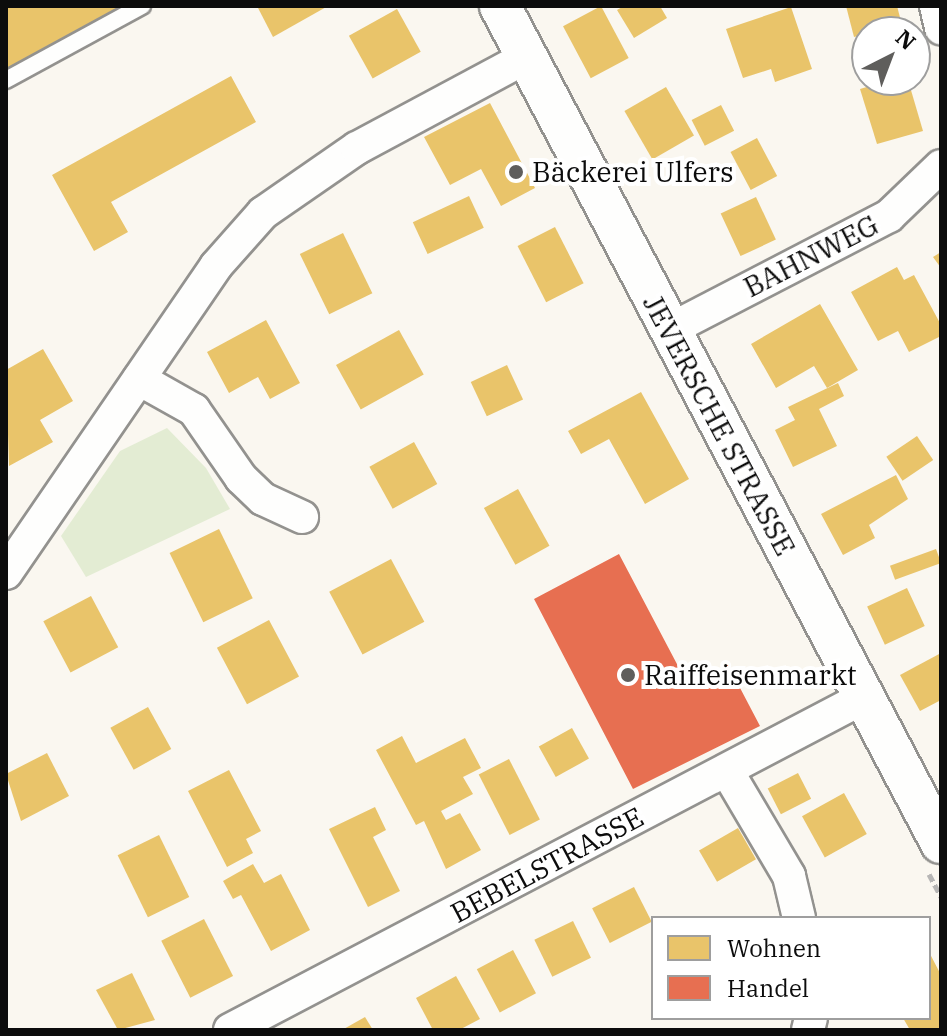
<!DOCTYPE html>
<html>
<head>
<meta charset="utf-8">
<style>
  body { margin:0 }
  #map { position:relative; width:947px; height:1036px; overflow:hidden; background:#faf7f0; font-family:"IBM Plex Serif",serif }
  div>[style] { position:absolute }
  .green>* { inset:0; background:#e3ecd3 }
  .homes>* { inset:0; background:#e9c46a; transform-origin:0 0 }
  .shops>* { inset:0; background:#e76f51 }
  .path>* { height:5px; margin-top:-2.5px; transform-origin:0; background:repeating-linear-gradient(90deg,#b7b6b5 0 8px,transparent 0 12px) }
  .roads { filter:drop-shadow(2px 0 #93928f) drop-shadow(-2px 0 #93928f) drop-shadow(0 2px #93928f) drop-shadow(0 -2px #93928f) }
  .service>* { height:16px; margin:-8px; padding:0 8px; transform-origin:8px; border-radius:8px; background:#fefefd }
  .minor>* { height:32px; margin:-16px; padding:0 16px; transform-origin:16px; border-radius:16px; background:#fefefd }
  .tertiary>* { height:40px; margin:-20px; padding:0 20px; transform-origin:20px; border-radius:20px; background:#fefefd }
  .dots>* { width:22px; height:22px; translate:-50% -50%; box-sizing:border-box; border:4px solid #fff; border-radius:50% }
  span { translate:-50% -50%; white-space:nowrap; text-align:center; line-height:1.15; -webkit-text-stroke:8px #fff; paint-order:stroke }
  .poi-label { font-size:28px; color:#0c0c0c }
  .left { translate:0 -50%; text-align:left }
  .street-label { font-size:28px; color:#0c0c0c }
  .frame { position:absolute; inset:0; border:8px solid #0c0c0c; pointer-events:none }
  .legend { position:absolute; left:651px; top:916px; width:280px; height:104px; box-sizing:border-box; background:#fff; border:2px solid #9e9e9e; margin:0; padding:10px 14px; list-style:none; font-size:24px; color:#0c0c0c }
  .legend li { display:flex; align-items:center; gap:16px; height:40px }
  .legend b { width:40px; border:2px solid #9e9e9e }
  .north { position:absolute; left:851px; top:16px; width:80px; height:80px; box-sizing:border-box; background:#fff; border:2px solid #9e9e9e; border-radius:50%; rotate:42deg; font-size:22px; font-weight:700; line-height:32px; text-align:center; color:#0c0c0c }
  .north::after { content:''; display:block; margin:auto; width:28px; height:36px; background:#5f5e5c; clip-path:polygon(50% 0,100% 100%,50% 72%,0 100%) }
</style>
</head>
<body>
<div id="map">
  <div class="green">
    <div style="clip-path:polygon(167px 428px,206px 468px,230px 509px,86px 577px,61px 536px,120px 451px)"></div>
  </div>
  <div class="homes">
    <div style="clip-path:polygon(6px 6px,133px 6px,6px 72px)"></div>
    <div style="clip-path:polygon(257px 6px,328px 6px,273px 37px)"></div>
    <div style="left:601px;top:6px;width:59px;height:43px;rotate:62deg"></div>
    <div style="clip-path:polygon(624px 6px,660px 6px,667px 18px,634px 38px,617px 10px)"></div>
    <div style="clip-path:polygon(846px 6px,897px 6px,902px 25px,854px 37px)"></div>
    <div style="clip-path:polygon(791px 7px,812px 69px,775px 82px,771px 69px,743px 78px,726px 29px)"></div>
    <div style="left:397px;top:9px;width:49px;height:55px;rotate:61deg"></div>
    <div style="clip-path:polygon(231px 76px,256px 122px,111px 202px,128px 232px,94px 251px,52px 175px)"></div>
    <div style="clip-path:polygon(890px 80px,908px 80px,923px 131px,877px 144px,860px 89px)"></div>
    <div style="left:666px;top:87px;width:56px;height:48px;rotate:60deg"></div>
    <div style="clip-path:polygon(490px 103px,535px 188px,501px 206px,481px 169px,450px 185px,424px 137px)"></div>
    <div style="left:721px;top:105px;width:29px;height:33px;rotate:63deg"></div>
    <div style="left:757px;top:138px;width:43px;height:30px;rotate:62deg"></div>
    <div style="left:469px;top:196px;width:35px;height:62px;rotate:65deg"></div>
    <div style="left:756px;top:197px;width:47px;height:39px;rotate:65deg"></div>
    <div style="left:555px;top:227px;width:63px;height:42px;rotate:63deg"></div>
    <div style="left:343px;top:233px;width:67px;height:48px;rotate:64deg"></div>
    <div style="clip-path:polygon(941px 252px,941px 268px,933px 257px)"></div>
    <div style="clip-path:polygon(897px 267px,904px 280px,914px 275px,941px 325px,941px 336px,909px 352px,898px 331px,878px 341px,851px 292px)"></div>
    <div style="clip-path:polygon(820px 304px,858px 370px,827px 388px,814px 366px,776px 388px,751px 344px)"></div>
    <div style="clip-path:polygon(266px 320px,300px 383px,270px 399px,258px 377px,229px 393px,207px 352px)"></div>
    <div style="left:399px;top:330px;width:51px;height:72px;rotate:61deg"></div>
    <div style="clip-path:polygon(43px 349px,73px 401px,40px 420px,53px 442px,9px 466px,6px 370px)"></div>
    <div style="left:507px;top:365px;width:38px;height:40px;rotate:65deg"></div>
    <div style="clip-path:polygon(838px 383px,844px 396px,819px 409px,837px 446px,793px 467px,775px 430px,795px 420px,788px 407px)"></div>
    <div style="clip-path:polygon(641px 392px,689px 479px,645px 504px,609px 439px,581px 454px,568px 431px)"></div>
    <div style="left:917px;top:436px;width:29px;height:37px;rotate:56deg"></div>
    <div style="left:414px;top:442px;width:48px;height:51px;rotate:61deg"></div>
    <div style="clip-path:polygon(896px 475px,908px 499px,869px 525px,875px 538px,843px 555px,821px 514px)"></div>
    <div style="left:518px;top:489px;width:65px;height:39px;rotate:61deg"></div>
    <div style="left:219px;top:529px;width:77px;height:55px;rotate:64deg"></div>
    <div style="left:936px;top:549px;width:15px;height:49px;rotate:70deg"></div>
    <div style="left:391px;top:559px;width:71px;height:70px;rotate:62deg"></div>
    <div style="left:907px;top:588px;width:42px;height:44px;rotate:65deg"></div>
    <div style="left:91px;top:596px;width:58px;height:54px;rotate:62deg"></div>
    <div style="left:269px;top:620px;width:64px;height:59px;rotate:62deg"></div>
    <div style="clip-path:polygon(941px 653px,941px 700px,920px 711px,900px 675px)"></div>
    <div style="left:148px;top:707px;width:48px;height:43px;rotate:61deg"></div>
    <div style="left:572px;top:728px;width:35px;height:38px;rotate:61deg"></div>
    <div style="clip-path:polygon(402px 736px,416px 763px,465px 738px,481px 768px,463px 777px,473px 794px,441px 811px,446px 820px,460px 813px,481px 850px,446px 869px,424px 821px,416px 825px,376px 750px)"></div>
    <div style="clip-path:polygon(47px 753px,69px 796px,21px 821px,6px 774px)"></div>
    <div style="left:509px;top:759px;width:68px;height:34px;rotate:63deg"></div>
    <div style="clip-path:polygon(229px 770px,261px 831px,246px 839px,253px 853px,227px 867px,188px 791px)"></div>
    <div style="left:798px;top:773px;width:29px;height:34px;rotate:63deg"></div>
    <div style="left:844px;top:793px;width:47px;height:48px;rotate:61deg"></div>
    <div style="clip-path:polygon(375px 807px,386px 830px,373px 837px,400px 891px,368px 907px,329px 829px)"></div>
    <div style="left:738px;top:828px;width:36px;height:45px;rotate:60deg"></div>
    <div style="left:159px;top:835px;width:69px;height:46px;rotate:64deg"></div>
    <div style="clip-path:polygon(253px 864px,264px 883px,281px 874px,310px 930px,271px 951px,241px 895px,233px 899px,223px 881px)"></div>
    <div style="left:634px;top:887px;width:39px;height:47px;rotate:63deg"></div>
    <div style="left:204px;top:919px;width:64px;height:48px;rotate:63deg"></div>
    <div style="left:573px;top:921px;width:41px;height:43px;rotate:64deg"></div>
    <div style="left:513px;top:950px;width:49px;height:41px;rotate:62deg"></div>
    <div style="clip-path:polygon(929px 952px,941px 975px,941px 1030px,910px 1030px,903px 1018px,929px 1018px)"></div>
    <div style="clip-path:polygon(132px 973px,155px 1020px,118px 1030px,96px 990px)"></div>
    <div style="clip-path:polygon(456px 976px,480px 1019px,459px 1030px,433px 1030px,416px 998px)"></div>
    <div style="clip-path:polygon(365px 1017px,373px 1030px,342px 1030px)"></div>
  </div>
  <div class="shops">
    <div style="clip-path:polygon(619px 554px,688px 685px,728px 665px,760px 726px,633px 789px,534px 599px)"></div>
  </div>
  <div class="path">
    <div style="left:929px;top:874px;width:26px;rotate:62deg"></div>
  </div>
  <div class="roads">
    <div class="service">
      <div style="left:6px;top:80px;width:155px;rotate:-28.6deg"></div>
    </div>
    <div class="minor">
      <div style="left:936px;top:6px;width:23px;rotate:77deg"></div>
      <div style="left:669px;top:330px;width:248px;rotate:-27.4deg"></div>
      <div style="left:889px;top:216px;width:72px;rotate:-43.9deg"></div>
      <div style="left:139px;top:379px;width:63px;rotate:29.4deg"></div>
      <div style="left:194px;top:410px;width:83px;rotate:55.3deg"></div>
      <div style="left:241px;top:478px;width:30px;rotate:44deg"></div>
      <div style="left:263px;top:499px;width:43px;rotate:24.8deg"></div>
      <div style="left:6px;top:573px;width:372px;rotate:-55.6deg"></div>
      <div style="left:216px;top:266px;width:71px;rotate:-48.4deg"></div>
      <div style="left:263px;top:213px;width:114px;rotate:-34.7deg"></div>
      <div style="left:357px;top:148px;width:193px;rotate:-28.2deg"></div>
      <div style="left:727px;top:771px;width:122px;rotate:59.4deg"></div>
      <div style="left:789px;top:876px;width:43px;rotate:76.6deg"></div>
      <div style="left:230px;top:1030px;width:715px;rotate:-27.68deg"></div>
      <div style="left:808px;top:1030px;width:12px;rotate:-76deg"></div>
    </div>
    <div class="tertiary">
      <div style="left:500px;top:6px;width:946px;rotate:62.22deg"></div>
    </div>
  </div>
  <div class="dots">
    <div style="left:516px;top:172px;background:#5f5e5c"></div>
    <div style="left:628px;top:675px;background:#5f5e5c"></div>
  </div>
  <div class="poi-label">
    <span class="left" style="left:532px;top:172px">Bäckerei Ulfers</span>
    <span class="left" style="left:644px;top:675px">Raiffeisenmarkt</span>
  </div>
  <div class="street-label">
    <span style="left:811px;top:256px;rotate:-27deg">BAHNWEG</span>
    <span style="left:719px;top:425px;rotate:62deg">JEVERSCHE STRASSE</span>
    <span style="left:547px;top:865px;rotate:-28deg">BEBELSTRASSE</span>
  </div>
  <div class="frame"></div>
  <ul class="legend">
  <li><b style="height:22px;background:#e9c46a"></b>Wohnen</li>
  <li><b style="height:22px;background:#e76f51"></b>Handel</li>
  </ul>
  <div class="north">N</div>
</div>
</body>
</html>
